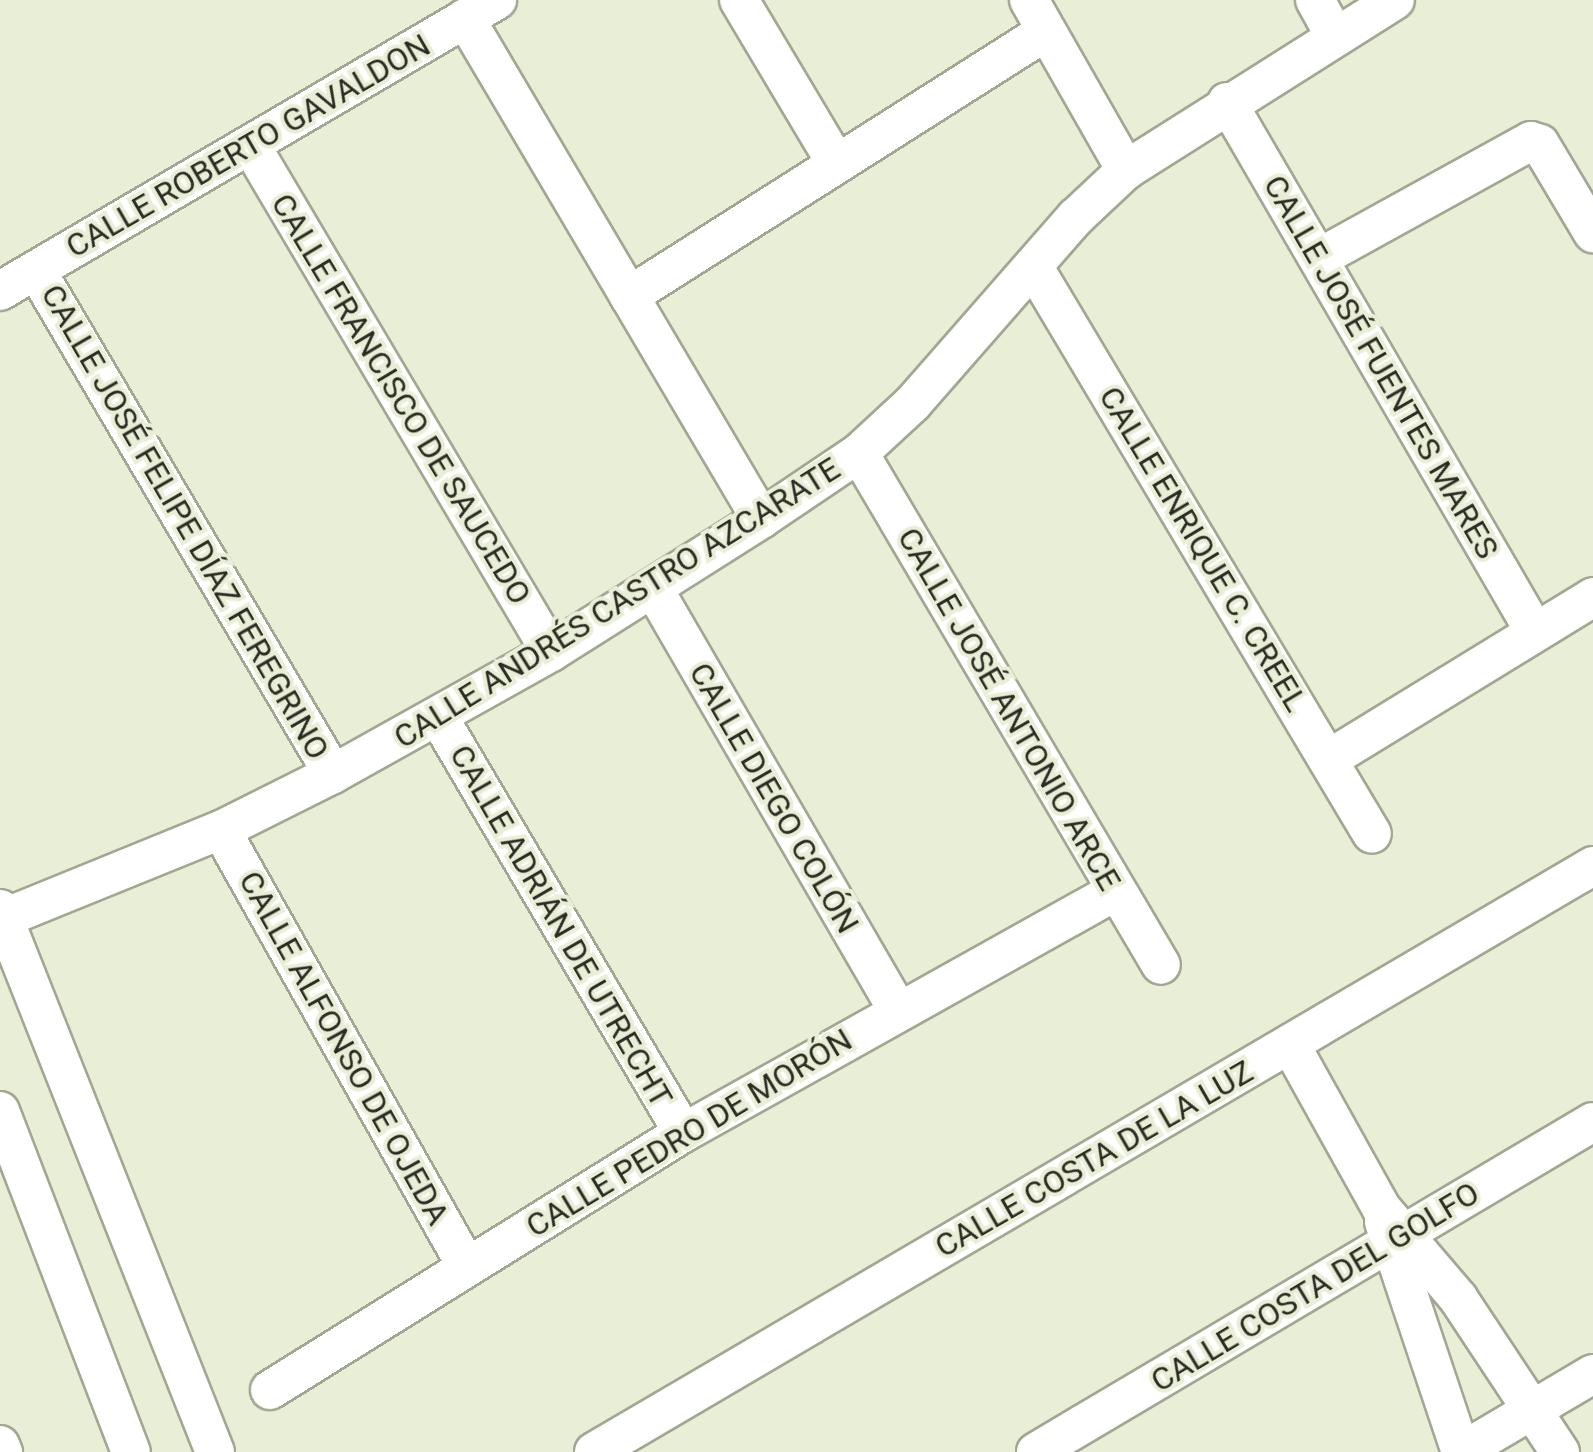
<!DOCTYPE html>
<html>
<head>
<meta charset="utf-8">
<style>
  body { margin:0 }
  #map { position:relative; width:1593px; height:1452px; overflow:hidden; background:#e9eed7; font-family:Roboto,sans-serif }
  div>[style] { position:absolute }
  .roads { filter:drop-shadow(2px 0 #a2a791) drop-shadow(-2px 0 #a2a791) drop-shadow(0 2px #a2a791) drop-shadow(0 -2px #a2a791) }
  .street>* { height:38px; margin:-19px; padding:0 19px; transform-origin:19px; border-radius:19px; background:#fff }
  span { translate:-50% -50%; white-space:nowrap; text-align:center; line-height:1.15; -webkit-text-stroke:8px #e9eed7; paint-order:stroke }
  .street-label { font-size:32px; color:#2a2b23 }
</style>
</head>
<body>
<div id="map">
  <div class="roads">
    <div class="street">
      <div style="left:739px;top:0;width:190px;rotate:59.2deg"></div>
      <div style="left:1029px;top:0;width:196px;rotate:60.3deg"></div>
      <div style="left:1315px;top:0;width:41px;rotate:60.9deg"></div>
      <div style="left:465px;top:18px;width:582px;rotate:59.42deg"></div>
      <div style="left:1227px;top:102px;width:613px;rotate:59.84deg"></div>
      <div style="left:251px;top:146px;width:588px;rotate:59.34deg"></div>
      <div style="left:1319px;top:258px;width:242px;rotate:-28.9deg"></div>
      <div style="left:1531px;top:141px;width:9px;rotate:18deg"></div>
      <div style="left:1540px;top:144px;width:104px;rotate:59.2deg"></div>
      <div style="left:1033px;top:266px;width:661px;rotate:59.17deg"></div>
      <div style="left:36px;top:270px;width:585px;rotate:59.49deg"></div>
      <div style="left:0;top:291px;width:576px;rotate:-30.35deg"></div>
      <div style="left:629px;top:296px;width:494px;rotate:-32.4deg"></div>
      <div style="left:859px;top:453px;width:594px;rotate:59.47deg"></div>
      <div style="left:653px;top:588px;width:487px;rotate:59.9deg"></div>
      <div style="left:439px;top:718px;width:481px;rotate:59.5deg"></div>
      <div style="left:1329px;top:759px;width:310px;rotate:-31.5deg"></div>
      <div style="left:221px;top:830px;width:501px;rotate:60.62deg"></div>
      <div style="left:0;top:909px;width:584px;rotate:68.4deg"></div>
      <div style="left:4px;top:918px;width:234px;rotate:-22.1deg"></div>
      <div style="left:221px;top:830px;width:125px;rotate:-26.6deg"></div>
      <div style="left:333px;top:774px;width:250px;rotate:-29.2deg"></div>
      <div style="left:551px;top:652px;width:249px;rotate:-32.3deg"></div>
      <div style="left:761px;top:519px;width:118px;rotate:-34deg"></div>
      <div style="left:859px;top:453px;width:74px;rotate:-42.8deg"></div>
      <div style="left:913px;top:403px;width:247px;rotate:-48.8deg"></div>
      <div style="left:1076px;top:217px;width:69px;rotate:-43.2deg"></div>
      <div style="left:1126px;top:170px;width:318px;rotate:-32.3deg"></div>
      <div style="left:1290px;top:1044px;width:189px;rotate:60.9deg"></div>
      <div style="left:1382px;top:1209px;width:117px;rotate:49.5deg"></div>
      <div style="left:1458px;top:1298px;width:185px;rotate:56.5deg"></div>
      <div style="left:0;top:1111px;width:365px;rotate:69deg"></div>
      <div style="left:1384px;top:1222px;width:243px;rotate:71.5deg"></div>
      <div style="left:270px;top:1390px;width:486px;rotate:-31.9deg"></div>
      <div style="left:683px;top:1133px;width:496px;rotate:-29.2deg"></div>
      <div style="left:0;top:1445px;width:8px;rotate:67deg"></div>
      <div style="left:594px;top:1452px;width:1158px;rotate:-30.4deg"></div>
      <div style="left:1036px;top:1452px;width:647px;rotate:-30.65deg"></div>
      <div style="left:1461px;top:1452px;width:153px;rotate:-30.6deg"></div>
    </div>
  </div>
  <div class="street-label">
    <span style="left:248px;top:146px;rotate:-30deg">CALLE ROBERTO GAVALDON</span>
    <span style="left:1381px;top:367px;rotate:60deg">CALLE JOSÉ FUENTES MARES</span>
    <span style="left:401px;top:399px;rotate:59deg">CALLE FRANCISCO DE SAUCEDO</span>
    <span style="left:185px;top:522px;rotate:60deg">CALLE JOSÉ FELIPE DÍAZ FEREGRINO</span>
    <span style="left:1203px;top:549px;rotate:59deg">CALLE ENRIQUE C. CREEL</span>
    <span style="left:617px;top:603px;rotate:-32deg">CALLE ANDRÉS CASTRO AZCARATE</span>
    <span style="left:1009px;top:709px;rotate:60deg">CALLE JOSÉ ANTONIO ARCE</span>
    <span style="left:774px;top:798px;rotate:60deg">CALLE DIEGO COLÓN</span>
    <span style="left:561px;top:926px;rotate:60deg">CALLE ADRIÁN DE UTRECHT</span>
    <span style="left:344px;top:1048px;rotate:61deg">CALLE ALFONSO DE OJEDA</span>
    <span style="left:689px;top:1133px;rotate:-31deg">CALLE PEDRO DE MORÓN</span>
    <span style="left:1094px;top:1159px;rotate:-30deg">CALLE COSTA DE LA LUZ</span>
    <span style="left:1315px;top:1287px;rotate:-31deg">CALLE COSTA DEL GOLFO</span>
  </div>
</div>
</body>
</html>
